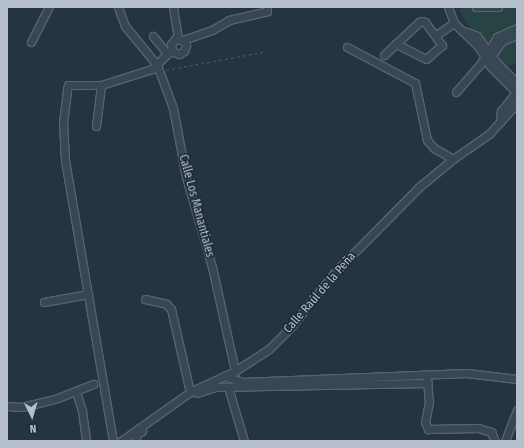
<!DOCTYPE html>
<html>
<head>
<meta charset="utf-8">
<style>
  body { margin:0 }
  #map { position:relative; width:524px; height:448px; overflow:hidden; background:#243443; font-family:"Fira Sans Condensed",sans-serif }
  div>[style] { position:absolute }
  .green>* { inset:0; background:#274344 }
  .path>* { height:1px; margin-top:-0.5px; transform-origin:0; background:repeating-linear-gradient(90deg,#456061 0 3px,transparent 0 6px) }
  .roads { filter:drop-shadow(1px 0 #576370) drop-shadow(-1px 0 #576370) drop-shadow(0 1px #576370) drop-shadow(0 -1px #576370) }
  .minor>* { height:7px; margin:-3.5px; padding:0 3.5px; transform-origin:3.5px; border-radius:3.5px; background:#394653 }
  span { translate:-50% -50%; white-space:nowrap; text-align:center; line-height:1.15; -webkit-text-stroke:3.5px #1e2b38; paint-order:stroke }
  .street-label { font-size:12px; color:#b6c0cd }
  .frame { position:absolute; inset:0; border:8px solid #b6c0cd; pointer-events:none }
  .north { position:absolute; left:12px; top:396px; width:40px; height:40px; -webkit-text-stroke:3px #1e2b38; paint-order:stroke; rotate:175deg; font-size:11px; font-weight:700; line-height:16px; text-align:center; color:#b6c0cd }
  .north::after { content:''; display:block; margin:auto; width:14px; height:18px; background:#b6c0cd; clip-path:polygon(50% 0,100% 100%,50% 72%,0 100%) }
</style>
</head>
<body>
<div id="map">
  <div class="green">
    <div style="clip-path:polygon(464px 7px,517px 7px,517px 62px,497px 73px,459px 10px)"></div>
  </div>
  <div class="path">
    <div style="left:166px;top:70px;width:99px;rotate:-10.5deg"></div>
  </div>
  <div class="roads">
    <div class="minor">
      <div style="left:118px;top:7px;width:20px;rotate:70deg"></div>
      <div style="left:125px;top:26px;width:50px;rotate:50.6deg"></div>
      <div style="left:157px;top:65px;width:46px;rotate:69.6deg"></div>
      <div style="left:173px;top:108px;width:70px;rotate:79.3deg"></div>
      <div style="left:186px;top:177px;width:94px;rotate:73.9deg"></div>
      <div style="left:212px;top:267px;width:107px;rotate:77.5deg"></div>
      <div style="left:173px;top:7px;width:31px;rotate:81deg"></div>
      <div style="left:448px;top:7px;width:17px;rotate:69deg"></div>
      <div style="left:454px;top:23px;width:33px;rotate:44deg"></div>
      <div style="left:478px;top:46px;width:23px;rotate:59deg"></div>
      <div style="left:490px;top:66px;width:37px;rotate:45deg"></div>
      <div style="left:476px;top:7px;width:22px"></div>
      <div style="left:464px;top:31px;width:14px;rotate:21deg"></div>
      <div style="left:477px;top:36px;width:31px;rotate:54deg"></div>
      <div style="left:495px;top:61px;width:31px;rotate:45deg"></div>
      <div style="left:436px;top:35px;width:22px;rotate:-34deg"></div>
      <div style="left:153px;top:36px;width:22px;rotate:51deg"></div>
      <div style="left:183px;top:40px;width:6px;rotate:59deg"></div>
      <div style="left:186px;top:45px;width:6px;rotate:108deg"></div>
      <div style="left:184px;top:51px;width:6px;rotate:149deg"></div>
      <div style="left:179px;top:54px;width:6px;rotate:-162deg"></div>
      <div style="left:173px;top:52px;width:8px;rotate:-104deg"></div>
      <div style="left:171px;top:44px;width:6px;rotate:-51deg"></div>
      <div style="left:175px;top:39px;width:8px;rotate:7deg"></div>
      <div style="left:183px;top:40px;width:31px;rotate:-19deg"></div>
      <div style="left:212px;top:30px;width:20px;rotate:-30deg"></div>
      <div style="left:229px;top:20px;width:39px;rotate:-13deg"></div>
      <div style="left:267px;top:11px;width:4px;rotate:-90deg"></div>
      <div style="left:31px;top:42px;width:39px;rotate:-63deg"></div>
      <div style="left:347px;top:47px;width:77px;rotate:27.9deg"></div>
      <div style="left:415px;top:83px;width:58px;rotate:78.1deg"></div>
      <div style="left:427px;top:140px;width:11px;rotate:49deg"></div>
      <div style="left:434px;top:148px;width:22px;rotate:30deg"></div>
      <div style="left:384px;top:55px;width:48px;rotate:-43.3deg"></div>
      <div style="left:419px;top:22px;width:2px;rotate:-27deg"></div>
      <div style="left:421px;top:21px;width:4px;rotate:14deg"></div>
      <div style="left:425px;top:22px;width:29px;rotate:54deg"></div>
      <div style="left:442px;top:45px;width:21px;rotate:139deg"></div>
      <div style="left:426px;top:59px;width:34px;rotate:-153deg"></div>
      <div style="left:490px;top:58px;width:21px;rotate:-55deg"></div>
      <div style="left:502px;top:41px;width:16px;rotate:-22deg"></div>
      <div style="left:456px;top:92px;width:38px;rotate:-49deg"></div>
      <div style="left:481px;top:63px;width:31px;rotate:-58deg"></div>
      <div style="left:497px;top:37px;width:22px;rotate:-24deg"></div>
      <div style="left:500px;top:122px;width:11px;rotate:-85deg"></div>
      <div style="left:501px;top:111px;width:26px;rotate:-51deg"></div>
      <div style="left:96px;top:126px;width:41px;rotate:-83deg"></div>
      <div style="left:145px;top:299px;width:22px;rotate:13deg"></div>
      <div style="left:166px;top:304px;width:7px;rotate:45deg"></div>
      <div style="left:171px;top:309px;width:85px;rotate:77.1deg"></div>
      <div style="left:44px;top:302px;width:45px;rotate:-10.3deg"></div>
      <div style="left:224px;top:376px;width:19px;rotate:18deg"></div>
      <div style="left:242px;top:382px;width:225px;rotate:-2.3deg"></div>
      <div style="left:467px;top:373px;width:50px;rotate:6.8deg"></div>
      <div style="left:427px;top:380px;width:22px;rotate:85deg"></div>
      <div style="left:429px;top:402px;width:20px;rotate:101deg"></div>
      <div style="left:425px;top:422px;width:8px;rotate:67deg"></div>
      <div style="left:428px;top:429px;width:50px;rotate:-1.1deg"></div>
      <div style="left:478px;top:428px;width:14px;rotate:17deg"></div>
      <div style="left:491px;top:432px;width:10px;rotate:66deg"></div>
      <div style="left:228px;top:387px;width:56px;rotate:73.5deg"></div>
      <div style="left:76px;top:392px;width:20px;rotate:72deg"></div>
      <div style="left:82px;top:411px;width:30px;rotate:82deg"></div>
      <div style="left:197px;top:393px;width:19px;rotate:-18deg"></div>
      <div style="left:215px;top:387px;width:213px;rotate:-1.1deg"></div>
      <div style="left:7px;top:406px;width:15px;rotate:4deg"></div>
      <div style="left:22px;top:407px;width:34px;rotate:-14deg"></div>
      <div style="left:55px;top:399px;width:41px;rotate:-21.5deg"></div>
      <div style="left:113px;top:441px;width:285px;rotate:-99.7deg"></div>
      <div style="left:65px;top:160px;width:37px;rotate:-93deg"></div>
      <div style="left:63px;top:123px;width:34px;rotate:-83deg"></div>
      <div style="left:67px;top:89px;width:4px;rotate:-76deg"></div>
      <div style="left:68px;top:85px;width:33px"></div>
      <div style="left:101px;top:85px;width:53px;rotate:-17.4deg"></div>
      <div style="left:152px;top:69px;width:28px;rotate:-45deg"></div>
      <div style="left:121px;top:441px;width:85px;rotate:-35.4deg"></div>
      <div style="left:190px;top:392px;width:50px;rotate:-25deg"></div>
      <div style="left:235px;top:371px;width:40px;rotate:-32.9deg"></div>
      <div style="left:269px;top:349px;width:30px;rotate:-45deg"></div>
      <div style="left:290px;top:328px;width:70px;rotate:-51.3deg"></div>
      <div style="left:334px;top:273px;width:121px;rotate:-45.3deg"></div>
      <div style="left:419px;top:187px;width:44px;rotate:-39.5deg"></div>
      <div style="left:453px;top:159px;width:44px;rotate:-34.8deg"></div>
      <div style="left:489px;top:134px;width:42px;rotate:-47.9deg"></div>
      <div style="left:135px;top:441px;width:7px;rotate:-74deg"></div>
      <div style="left:137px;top:434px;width:6px;rotate:-31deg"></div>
      <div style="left:505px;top:441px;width:33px;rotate:-69deg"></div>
    </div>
  </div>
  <div class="street-label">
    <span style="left:196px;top:206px;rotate:75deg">Calle Los Manantiales</span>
    <span style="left:320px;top:293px;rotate:-49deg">Calle Raúl de la Peña</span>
  </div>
  <div class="frame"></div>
  <div class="north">N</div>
</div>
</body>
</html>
